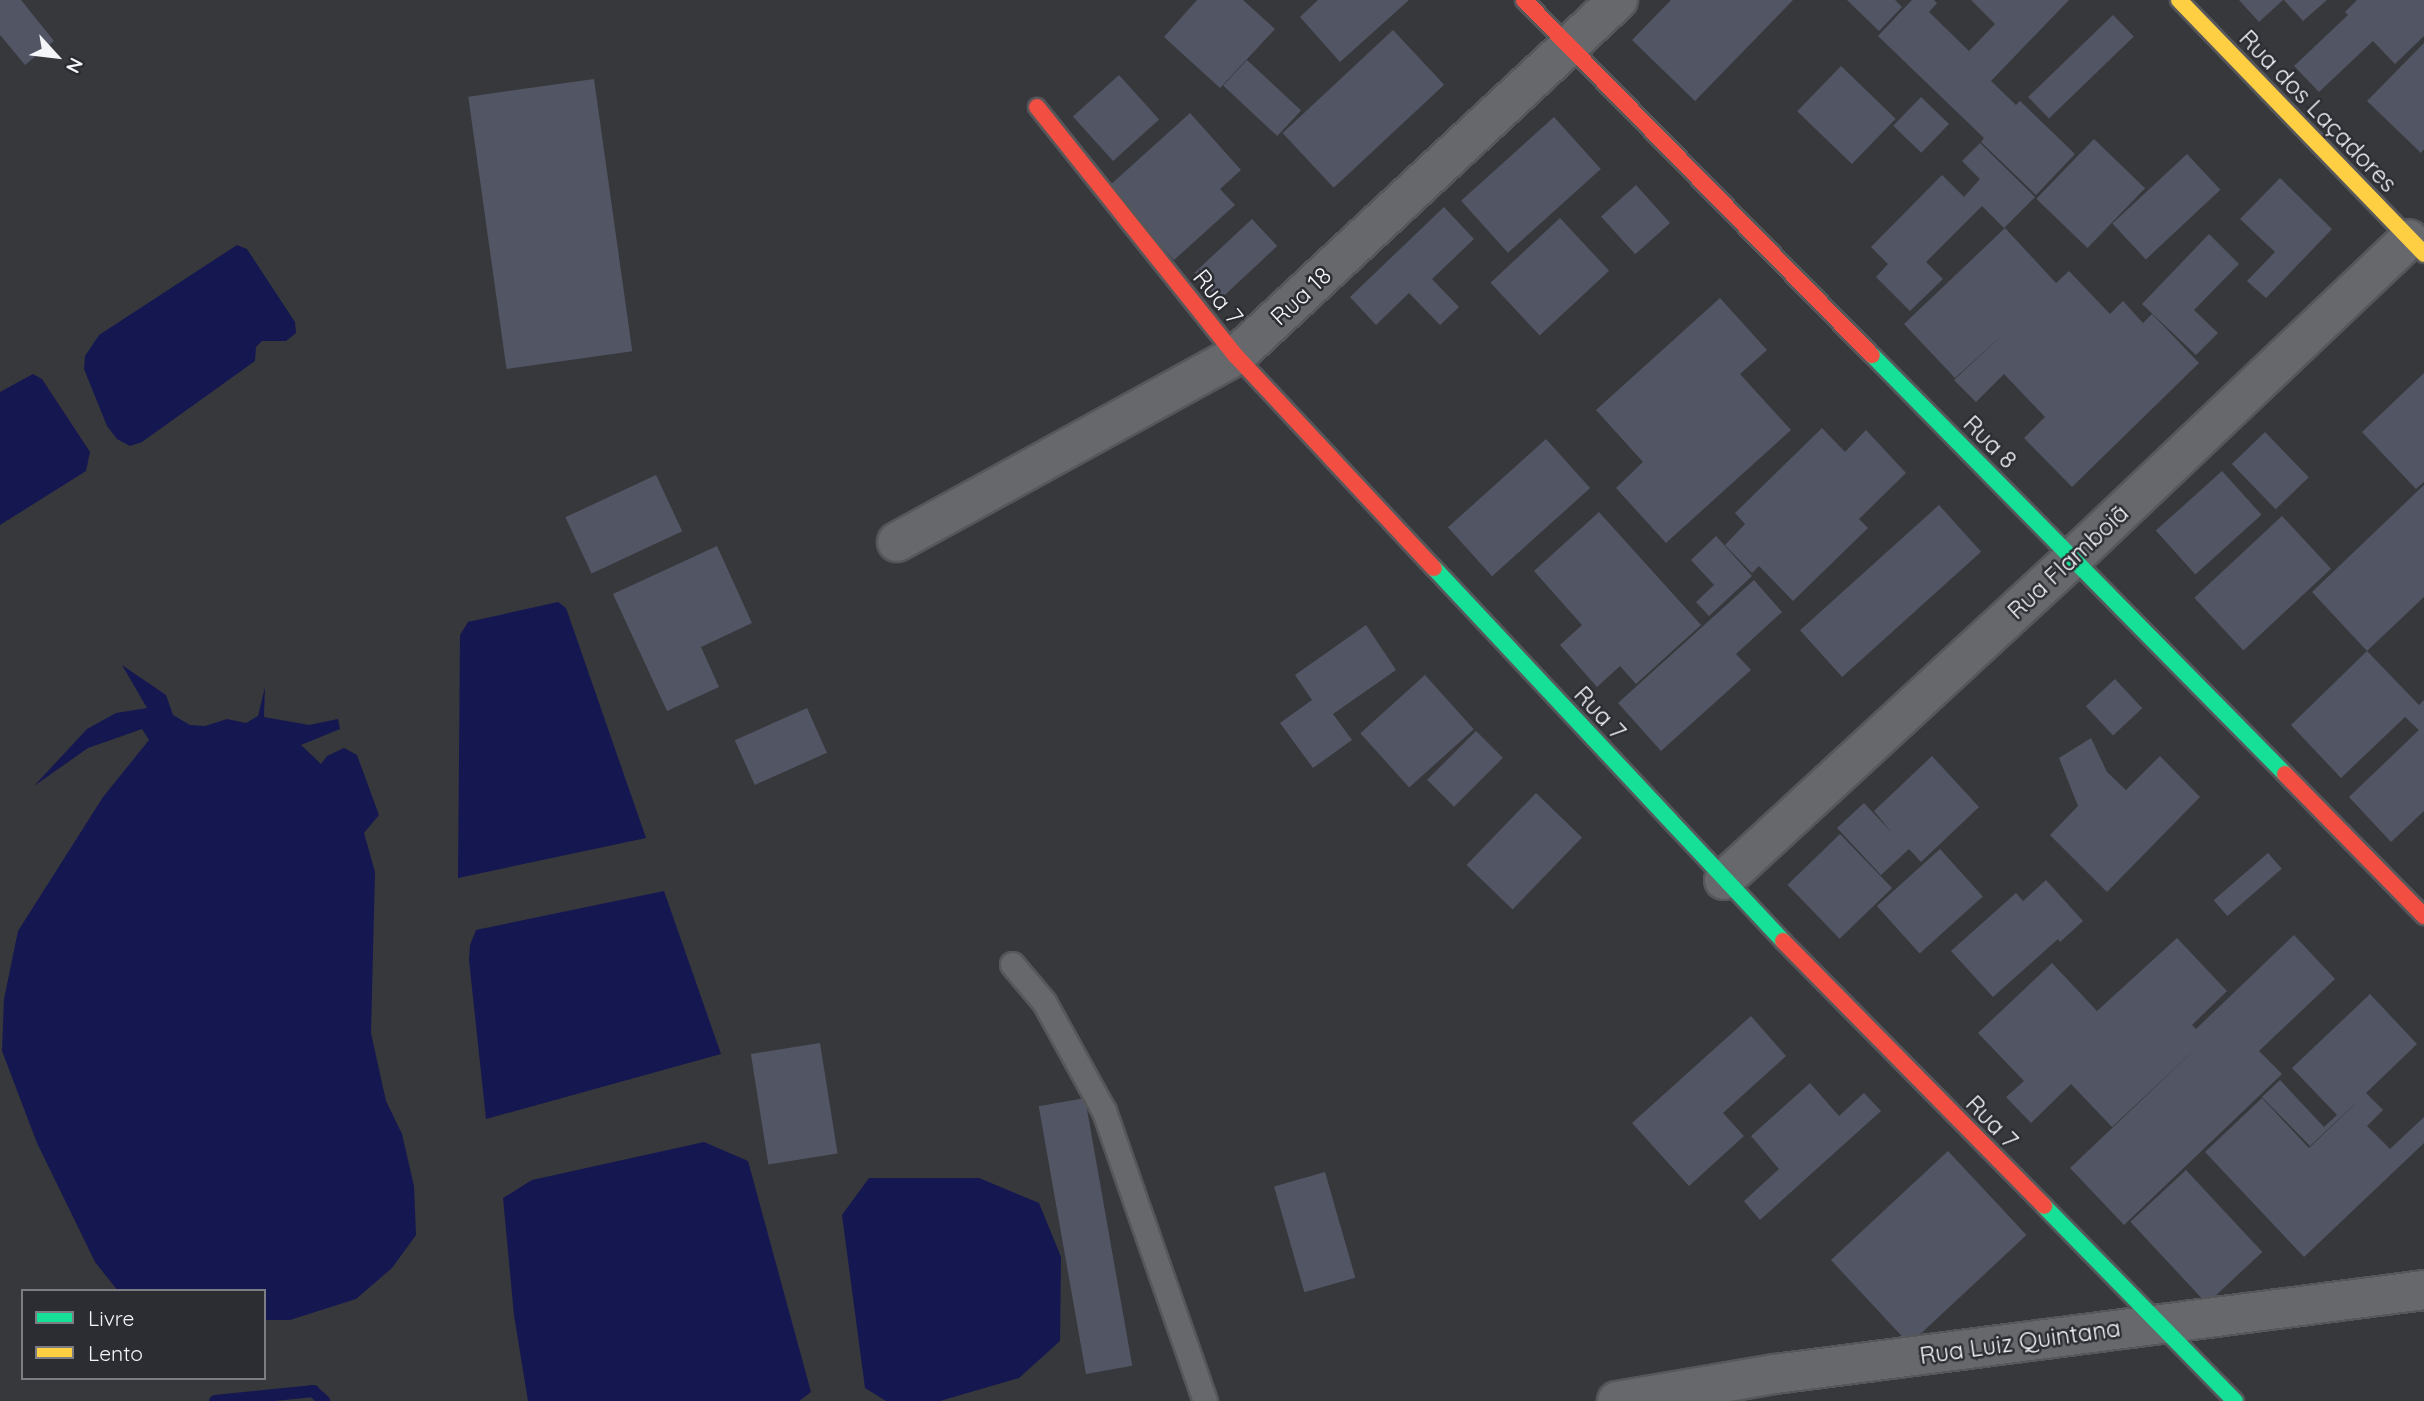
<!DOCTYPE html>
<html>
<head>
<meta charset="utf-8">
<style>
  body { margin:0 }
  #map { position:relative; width:2424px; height:1401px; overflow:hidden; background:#37383c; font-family:Quicksand,sans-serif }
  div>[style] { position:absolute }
  .water>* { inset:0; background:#151750 }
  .stream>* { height:12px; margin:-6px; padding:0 6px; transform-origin:6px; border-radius:6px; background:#151750 }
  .building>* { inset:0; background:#525564; transform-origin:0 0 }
  .roads { filter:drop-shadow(2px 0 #56575b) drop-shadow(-2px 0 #56575b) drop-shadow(0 2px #56575b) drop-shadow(0 -2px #56575b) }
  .lane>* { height:23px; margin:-11.5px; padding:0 11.5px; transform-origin:11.5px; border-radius:11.5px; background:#67686b }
  .street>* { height:38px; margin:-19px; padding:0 19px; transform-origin:19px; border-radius:19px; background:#67686b }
  .fast>* { height:16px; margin:-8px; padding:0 8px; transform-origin:8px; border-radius:8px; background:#16e098 }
  .slow>* { height:16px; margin:-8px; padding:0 8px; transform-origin:8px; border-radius:8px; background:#ffcf43 }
  .jam>* { height:16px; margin:-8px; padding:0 8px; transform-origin:8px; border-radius:8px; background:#f24e42 }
  span { translate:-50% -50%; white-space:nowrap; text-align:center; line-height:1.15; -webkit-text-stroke:5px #2b2d33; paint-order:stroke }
  .street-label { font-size:24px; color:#f3f5f9 }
  .legend { position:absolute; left:21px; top:1289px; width:245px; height:91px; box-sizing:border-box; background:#2b2d33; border:2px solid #7b7d82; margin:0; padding:9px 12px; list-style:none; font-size:21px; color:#f3f5f9 }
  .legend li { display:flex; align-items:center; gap:14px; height:35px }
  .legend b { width:35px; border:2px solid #7b7d82 }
  .north { position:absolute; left:21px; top:21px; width:70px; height:70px; -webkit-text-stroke:5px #2b2d33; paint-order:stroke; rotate:117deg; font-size:19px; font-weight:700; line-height:28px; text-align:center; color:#f3f5f9 }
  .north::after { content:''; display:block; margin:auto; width:24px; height:32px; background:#f3f5f9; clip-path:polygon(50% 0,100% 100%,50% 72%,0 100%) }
</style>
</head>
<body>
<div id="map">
  <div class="water">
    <div style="clip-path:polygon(237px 245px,247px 249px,295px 322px,296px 333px,286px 341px,262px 341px,256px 347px,255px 361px,142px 442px,130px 446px,117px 439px,107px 426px,84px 369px,85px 356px,99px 335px)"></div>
    <div style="clip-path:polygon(33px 374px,42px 379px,90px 452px,86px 471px,0 525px,0 392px)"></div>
    <div style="clip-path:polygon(558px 602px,566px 608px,646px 838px,458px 878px,460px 635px,468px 622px)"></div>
    <div style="clip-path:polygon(122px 665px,166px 695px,173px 715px,190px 725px,205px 726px,227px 719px,246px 723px,258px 716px,265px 687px,264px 717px,309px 725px,338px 719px,340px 729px,301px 745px,321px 764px,327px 756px,344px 748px,357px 755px,379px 815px,364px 833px,375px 872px,371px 1033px,386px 1101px,402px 1134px,414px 1186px,416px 1235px,392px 1268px,356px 1299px,290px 1320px,264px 1320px,264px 1291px,118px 1291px,95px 1262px,37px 1143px,2px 1051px,4px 999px,18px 931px,103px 797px,149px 740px,142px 729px,88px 748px,34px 786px,87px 729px,116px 713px,147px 708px)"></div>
    <div style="clip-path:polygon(664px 891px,721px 1054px,486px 1119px,469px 960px,470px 945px,476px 930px)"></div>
    <div style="clip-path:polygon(704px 1142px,748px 1161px,811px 1392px,799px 1401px,528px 1401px,514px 1315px,503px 1198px,532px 1180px)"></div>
    <div style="clip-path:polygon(869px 1178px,979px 1178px,1039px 1203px,1061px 1257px,1060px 1341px,1019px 1378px,940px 1401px,886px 1401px,865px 1388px,842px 1215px)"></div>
  </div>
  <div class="stream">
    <div style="left:215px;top:1401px;width:99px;rotate:-5.8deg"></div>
    <div style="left:313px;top:1391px;width:15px;rotate:42deg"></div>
  </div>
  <div class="building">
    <div style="clip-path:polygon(0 0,21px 0,54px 41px,25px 65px,0 35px)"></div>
    <div style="clip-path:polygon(1197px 0,1243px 0,1275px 29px,1220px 88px,1164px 37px)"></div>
    <div style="clip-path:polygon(1318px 0,1409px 0,1340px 62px,1300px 17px)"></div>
    <div style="clip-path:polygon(1671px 0,1793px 0,1695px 101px,1632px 40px)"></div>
    <div style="clip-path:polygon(1847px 0,1895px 0,1902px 7px,1879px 31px)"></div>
    <div style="clip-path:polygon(1912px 0,1934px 0,1937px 3px,1929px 12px,1969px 51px,1995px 24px,1971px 0,2069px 0,1991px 81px,2016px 105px,2020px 101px,2075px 154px,2036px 195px,1981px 142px,1984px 138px,1878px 36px)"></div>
    <div style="clip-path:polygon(2239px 0,2283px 0,2259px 22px)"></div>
    <div style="clip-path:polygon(2284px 0,2327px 0,2303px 21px)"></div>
    <div style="clip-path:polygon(2357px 0,2424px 0,2424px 36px,2395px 64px,2373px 41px,2319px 92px,2294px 66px,2348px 15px,2345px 12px)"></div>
    <div style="left:2113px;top:15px;width:30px;height:118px;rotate:46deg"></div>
    <div style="left:1393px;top:30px;width:75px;height:151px;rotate:47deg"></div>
    <div style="clip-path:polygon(2424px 43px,2424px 149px,2421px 153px,2367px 101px)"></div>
    <div style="left:1247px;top:60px;width:74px;height:35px;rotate:43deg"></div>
    <div style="left:1841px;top:66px;width:76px;height:63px;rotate:44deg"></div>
    <div style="left:1119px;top:75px;width:60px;height:62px;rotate:48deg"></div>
    <div style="left:594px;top:79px;width:275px;height:127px;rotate:82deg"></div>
    <div style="left:1921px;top:97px;width:39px;height:40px;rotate:44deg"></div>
    <div style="clip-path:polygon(1190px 113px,1241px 170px,1220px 189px,1235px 205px,1174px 260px,1108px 187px)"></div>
    <div style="left:1554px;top:117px;width:70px;height:125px;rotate:48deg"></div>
    <div style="left:2094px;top:139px;width:71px;height:83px;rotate:44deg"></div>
    <div style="clip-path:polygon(1980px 143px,2035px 197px,2004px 228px,1982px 206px,1926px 262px,1943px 279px,1910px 311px,1876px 277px,1888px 264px,1871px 247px,1942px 175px,1964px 197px,1980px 179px,1962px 161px)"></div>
    <div style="left:2187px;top:154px;width:49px;height:102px;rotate:47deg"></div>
    <div style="clip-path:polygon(2280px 178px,2332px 229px,2266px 298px,2247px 281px,2275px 252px,2240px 219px)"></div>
    <div style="left:1636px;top:185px;width:51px;height:47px;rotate:48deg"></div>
    <div style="clip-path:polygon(1444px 207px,1474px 239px,1432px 279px,1459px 307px,1440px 325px,1409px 293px,1376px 325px,1350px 297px)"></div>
    <div style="left:1560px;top:218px;width:72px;height:95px;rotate:47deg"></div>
    <div style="left:1252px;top:219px;width:37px;height:79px;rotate:47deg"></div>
    <div style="clip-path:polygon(2005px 228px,2056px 283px,2069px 271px,2110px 314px,2123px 301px,2143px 323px,2152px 314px,2199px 363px,2072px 487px,2024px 438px,2079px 383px,2045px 417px,2004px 374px,1976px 402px,1954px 380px,2010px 328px,1955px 378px,1904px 324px)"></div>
    <div style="clip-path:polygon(2209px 234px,2239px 264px,2194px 310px,2218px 333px,2196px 355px,2142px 304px)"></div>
    <div style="clip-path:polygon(1720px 298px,1767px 350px,1740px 374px,1791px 430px,1666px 543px,1616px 488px,1643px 462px,1596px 410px)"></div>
    <div style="clip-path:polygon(2424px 373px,2424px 482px,2416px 489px,2362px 432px)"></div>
    <div style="clip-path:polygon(1822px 428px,1845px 452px,1866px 430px,1906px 473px,1859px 519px,1868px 528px,1793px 601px,1759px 566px,1752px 573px,1725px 545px,1745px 524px,1735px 513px)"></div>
    <div style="left:2265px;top:432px;width:63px;height:46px;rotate:46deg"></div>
    <div style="left:1546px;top:439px;width:66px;height:132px;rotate:48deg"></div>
    <div style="left:2222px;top:471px;width:59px;height:89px;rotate:48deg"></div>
    <div style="left:656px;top:475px;width:62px;height:100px;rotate:65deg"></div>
    <div style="clip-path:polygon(2424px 485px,2424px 597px,2367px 651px,2312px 592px)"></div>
    <div style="left:1939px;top:505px;width:63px;height:187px;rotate:48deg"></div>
    <div style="clip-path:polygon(1599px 512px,1701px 625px,1636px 684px,1620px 666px,1597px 687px,1560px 645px,1582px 625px,1534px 571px)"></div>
    <div style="left:2282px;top:516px;width:72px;height:120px;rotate:47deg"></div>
    <div style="clip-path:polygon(1716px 536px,1752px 576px,1709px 616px,1696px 602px,1714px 585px,1691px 560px)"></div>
    <div style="clip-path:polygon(717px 546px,752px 623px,701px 647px,719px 687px,667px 711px,613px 594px)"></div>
    <div style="clip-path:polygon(1754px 580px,1782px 612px,1736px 654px,1751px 670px,1661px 751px,1618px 703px)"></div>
    <div style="clip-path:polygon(1366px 625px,1396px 670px,1333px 714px,1352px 740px,1313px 768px,1280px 723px,1312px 700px,1295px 675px)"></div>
    <div style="clip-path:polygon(2367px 651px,2419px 705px,2424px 700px,2424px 811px,2391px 842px,2349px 797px,2419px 730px,2405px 717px,2341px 778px,2291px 725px)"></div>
    <div style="left:1425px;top:675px;width:73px;height:87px;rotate:48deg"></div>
    <div style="left:2115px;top:679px;width:40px;height:40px;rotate:47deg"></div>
    <div style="left:807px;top:708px;width:49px;height:79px;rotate:66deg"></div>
    <div style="left:1476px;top:731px;width:38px;height:69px;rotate:45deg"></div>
    <div style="clip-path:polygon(2091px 738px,2107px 772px,2126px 790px,2160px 756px,2200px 797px,2107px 892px,2050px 835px,2078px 806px,2059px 758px)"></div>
    <div style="clip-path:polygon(1932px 756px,1979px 807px,1921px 862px,1909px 849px,1881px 875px,1837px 828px,1864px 803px,1892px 833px,1874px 811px)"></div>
    <div style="left:1536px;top:793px;width:64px;height:100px;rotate:44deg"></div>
    <div style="left:1840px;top:834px;width:75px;height:73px;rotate:46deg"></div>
    <div style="left:1940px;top:849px;width:64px;height:85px;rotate:48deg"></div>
    <div style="left:2268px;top:853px;width:21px;height:72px;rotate:49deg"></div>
    <div style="clip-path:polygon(2046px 880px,2083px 921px,2060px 942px,2058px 939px,1993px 997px,1951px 951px,2016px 893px,2023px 901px)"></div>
    <div style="clip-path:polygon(2294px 935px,2335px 979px,2259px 1051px,2282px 1074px,2124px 1225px,2070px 1168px,2206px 1039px,2112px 1127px,2071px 1084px,2031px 1123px,2006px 1097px,2024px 1081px,1978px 1033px,2052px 963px,2097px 1011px,2177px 938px,2227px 991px,2192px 1025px,2196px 1029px)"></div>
    <div style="clip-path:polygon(2370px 994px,2417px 1044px,2366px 1093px,2383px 1110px,2367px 1126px,2390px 1149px,2424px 1117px,2424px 1143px,2304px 1257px,2205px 1152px,2262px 1098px,2309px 1148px,2351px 1108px,2359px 1100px,2310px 1146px,2262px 1097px,2280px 1080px,2324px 1127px,2337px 1115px,2292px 1068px)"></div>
    <div style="clip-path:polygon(1751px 1016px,1786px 1056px,1723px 1113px,1744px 1136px,1689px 1186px,1632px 1123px)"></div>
    <div style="left:820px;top:1043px;width:112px;height:70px;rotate:81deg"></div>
    <div style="clip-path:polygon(1810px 1083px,1839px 1116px,1864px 1093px,1881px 1111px,1760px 1220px,1744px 1201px,1779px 1169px,1751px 1136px)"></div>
    <div style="left:1085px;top:1098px;width:272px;height:47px;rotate:80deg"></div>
    <div style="left:1948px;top:1151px;width:115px;height:160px;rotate:47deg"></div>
    <div style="left:2186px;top:1170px;width:112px;height:76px;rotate:47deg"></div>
    <div style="left:1325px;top:1172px;width:110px;height:53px;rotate:74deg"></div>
  </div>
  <div class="roads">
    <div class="lane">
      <div style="left:1012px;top:964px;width:50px;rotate:49.9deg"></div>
      <div style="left:1044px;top:1002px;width:124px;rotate:61.2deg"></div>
      <div style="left:1104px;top:1111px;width:307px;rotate:70.8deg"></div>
    </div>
    <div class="street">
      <div style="left:897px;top:542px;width:387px;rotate:-28.8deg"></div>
      <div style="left:1236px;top:356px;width:522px;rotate:-42.98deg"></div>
      <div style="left:1724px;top:880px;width:475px;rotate:-42.7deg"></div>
      <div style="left:2073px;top:558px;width:463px;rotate:-43.5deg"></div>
      <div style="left:1617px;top:1401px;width:160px;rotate:-9.7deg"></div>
      <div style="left:1775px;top:1374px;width:654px;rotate:-7.37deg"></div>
    </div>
    <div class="fast">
      <div style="left:1872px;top:355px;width:588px;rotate:45.41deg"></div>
      <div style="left:1434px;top:568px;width:511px;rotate:46.9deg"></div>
      <div style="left:2044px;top:1206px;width:273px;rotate:45.6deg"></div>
    </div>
    <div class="slow">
      <div style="left:2179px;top:0;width:353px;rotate:46deg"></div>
    </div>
    <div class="jam">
      <div style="left:1524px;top:0;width:497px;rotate:45.6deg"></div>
      <div style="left:1037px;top:107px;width:319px;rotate:51.4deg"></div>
      <div style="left:1236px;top:356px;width:290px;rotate:47deg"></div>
      <div style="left:2285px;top:774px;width:199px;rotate:45.6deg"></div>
      <div style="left:1783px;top:941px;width:372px;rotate:45.4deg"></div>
    </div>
  </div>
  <div class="street-label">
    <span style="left:2318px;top:111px;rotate:46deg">Rua dos Laçadores</span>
    <span style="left:1301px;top:296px;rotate:-43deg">Rua 18</span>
    <span style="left:1218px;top:297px;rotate:51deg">Rua 7</span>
    <span style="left:1990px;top:442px;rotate:45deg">Rua 8</span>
    <span style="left:2068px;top:562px;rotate:-43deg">Rua Flamboiã</span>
    <span style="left:1600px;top:713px;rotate:47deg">Rua 7</span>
    <span style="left:1992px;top:1122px;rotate:46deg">Rua 7</span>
    <span style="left:2020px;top:1342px;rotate:-8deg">Rua Luiz Quintana</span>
  </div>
  <ul class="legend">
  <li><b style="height:9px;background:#16e098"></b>Livre</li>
  <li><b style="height:9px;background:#ffcf43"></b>Lento</li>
  </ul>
  <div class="north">N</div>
</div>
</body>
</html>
